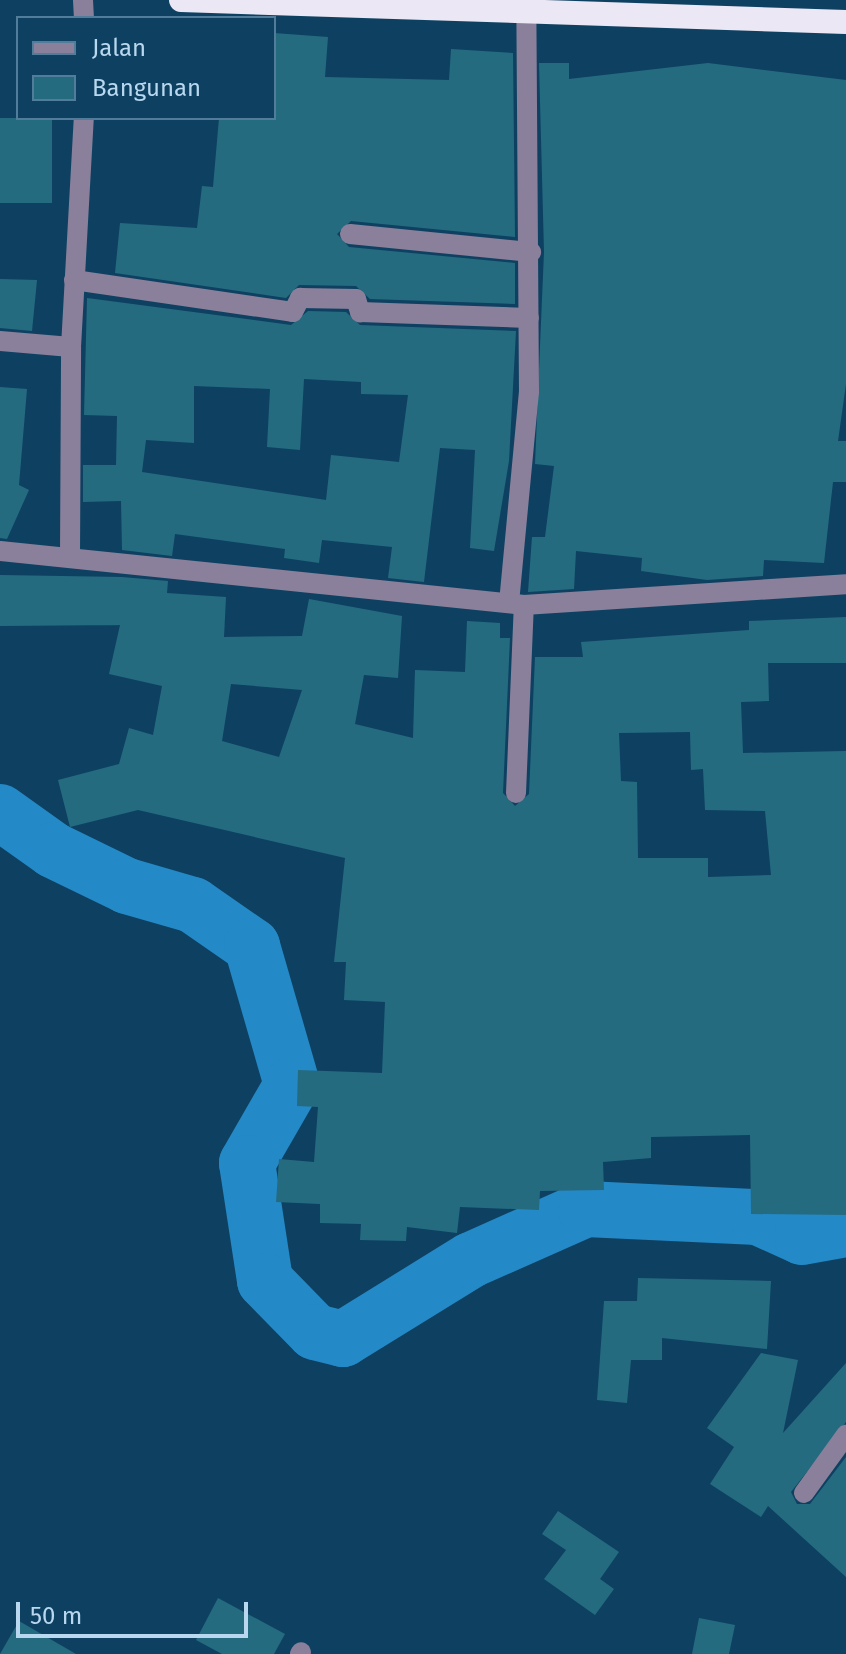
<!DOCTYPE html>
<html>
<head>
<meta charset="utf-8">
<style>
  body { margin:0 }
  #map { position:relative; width:846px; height:1654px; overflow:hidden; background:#0e4161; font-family:"Fira Sans",sans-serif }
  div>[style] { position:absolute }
  .river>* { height:56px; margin:-28px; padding:0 28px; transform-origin:28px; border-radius:28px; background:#2489c7 }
  .building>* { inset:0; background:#256b80; transform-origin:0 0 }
  .minor>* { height:20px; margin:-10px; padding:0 10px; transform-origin:10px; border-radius:10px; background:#8a809b }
  .highway>* { height:24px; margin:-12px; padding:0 12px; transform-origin:12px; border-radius:12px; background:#ebe7f4 }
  span { translate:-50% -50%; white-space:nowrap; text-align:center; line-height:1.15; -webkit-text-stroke:8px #0e4161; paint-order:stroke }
  .legend { position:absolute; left:16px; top:16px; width:260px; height:104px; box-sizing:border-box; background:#0e4161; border:2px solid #527d9a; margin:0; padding:10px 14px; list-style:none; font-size:24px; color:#b9d8f0 }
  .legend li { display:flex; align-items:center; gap:16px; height:40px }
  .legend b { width:40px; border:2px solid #527d9a }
  .scale { position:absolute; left:16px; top:1602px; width:232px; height:36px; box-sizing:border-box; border:4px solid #b9d8f0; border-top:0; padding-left:10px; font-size:24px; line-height:28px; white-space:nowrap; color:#b9d8f0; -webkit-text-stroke:6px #0e4161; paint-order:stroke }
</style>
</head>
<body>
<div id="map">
  <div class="river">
    <div style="left:0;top:812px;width:65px;rotate:35.6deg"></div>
    <div style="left:53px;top:850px;width:82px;rotate:25.9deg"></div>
    <div style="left:127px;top:886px;width:69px;rotate:16.1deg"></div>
    <div style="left:193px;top:905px;width:72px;rotate:34.8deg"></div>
    <div style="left:252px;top:946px;width:145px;rotate:73.9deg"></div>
    <div style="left:292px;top:1085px;width:90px;rotate:120deg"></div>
    <div style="left:247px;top:1163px;width:119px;rotate:81.3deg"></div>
    <div style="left:265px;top:1281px;width:71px;rotate:45.6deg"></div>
    <div style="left:315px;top:1332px;width:29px;rotate:14deg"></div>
    <div style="left:343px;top:1339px;width:150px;rotate:-31.7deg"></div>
    <div style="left:471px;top:1260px;width:126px;rotate:-23.9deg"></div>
    <div style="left:586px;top:1209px;width:172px;rotate:2.7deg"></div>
    <div style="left:758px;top:1217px;width:48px;rotate:24.4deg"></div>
    <div style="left:802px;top:1237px;width:45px;rotate:-10.3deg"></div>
  </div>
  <div class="building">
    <div style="clip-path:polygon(274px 33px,328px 37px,325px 77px,449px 80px,451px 49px,513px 53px,515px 237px,351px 221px,337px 234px,349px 247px,515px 263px,515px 304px,370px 299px,356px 286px,299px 285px,286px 298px,115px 273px,120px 223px,197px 228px,202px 186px,213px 187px,219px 118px,274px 118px)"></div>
    <div style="clip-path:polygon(539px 63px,569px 63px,569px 79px,708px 63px,846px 80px,846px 384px,838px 441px,846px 441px,846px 482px,833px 482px,824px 563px,764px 560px,763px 576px,707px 580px,641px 571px,642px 558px,576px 551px,574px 589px,528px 592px,532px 537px,545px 537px,554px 466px,535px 464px,544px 252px)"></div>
    <div style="left:0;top:118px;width:52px;height:85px"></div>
    <div style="clip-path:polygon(0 279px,37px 280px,32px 331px,0 328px)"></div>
    <div style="clip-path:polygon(evenodd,87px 298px,291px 325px,308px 311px,346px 312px,360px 325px,516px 331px,509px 461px,494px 551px,470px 548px,475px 450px,440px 448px,424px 582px,388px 578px,392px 547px,322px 540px,319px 563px,284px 558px,285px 549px,175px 534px,172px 556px,122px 550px,121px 501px,83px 502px,83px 465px,116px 465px,117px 416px,84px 415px,87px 298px,304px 379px,361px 382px,361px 394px,408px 395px,399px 462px,331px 455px,326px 500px,142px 472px,146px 440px,194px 443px,194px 386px,270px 389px,267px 447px,300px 450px,304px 379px)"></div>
    <div style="clip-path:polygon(0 387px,27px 389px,19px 485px,29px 490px,7px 539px,0 538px)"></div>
    <div style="clip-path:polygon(evenodd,0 575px,122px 577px,168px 581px,167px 593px,226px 597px,224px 637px,302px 636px,309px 599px,402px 616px,398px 678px,364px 675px,355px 724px,413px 738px,415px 670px,465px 672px,467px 621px,500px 623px,500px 638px,510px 638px,503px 793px,515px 806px,529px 794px,535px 657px,583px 657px,581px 642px,749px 630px,749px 621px,846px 617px,846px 663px,768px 663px,769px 701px,741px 702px,743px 753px,846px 751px,846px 1215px,751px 1214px,750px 1135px,651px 1137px,651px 1158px,603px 1162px,604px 1190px,540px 1191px,539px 1210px,460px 1207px,457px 1233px,407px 1227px,406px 1241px,360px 1240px,361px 1224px,320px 1223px,320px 1204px,276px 1202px,279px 1159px,314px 1162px,318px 1107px,297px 1106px,298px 1070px,382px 1073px,385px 1002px,344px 1000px,346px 962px,334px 962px,345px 858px,138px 810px,70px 827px,58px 780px,119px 764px,129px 728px,153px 735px,162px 686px,109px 674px,120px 625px,0 626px,0 575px,231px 684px,302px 690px,279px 757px,222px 741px,231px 684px,0 575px,690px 732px,691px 770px,703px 769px,705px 810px,765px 811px,771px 875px,708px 877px,708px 858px,638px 858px,637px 782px,621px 781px,619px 733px,690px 732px)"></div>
    <div style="clip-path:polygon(638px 1278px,771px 1281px,767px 1349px,662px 1338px,662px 1360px,631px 1360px,627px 1403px,597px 1400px,604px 1301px,637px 1301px)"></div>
    <div style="clip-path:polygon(761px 1353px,798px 1360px,783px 1433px,846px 1363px,846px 1422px,791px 1492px,797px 1504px,810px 1504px,846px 1457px,846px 1577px,768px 1506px,761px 1517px,710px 1484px,734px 1447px,707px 1428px)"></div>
    <div style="clip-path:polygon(558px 1511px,619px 1552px,600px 1579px,614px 1589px,595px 1615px,544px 1579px,566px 1550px,542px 1534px)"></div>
    <div style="clip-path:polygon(218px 1598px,285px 1634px,274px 1654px,222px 1654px,196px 1640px)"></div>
    <div style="clip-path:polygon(699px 1618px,735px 1625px,729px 1654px,692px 1654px)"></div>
    <div style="clip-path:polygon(19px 1621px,76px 1654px,0 1654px)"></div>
  </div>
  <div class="minor">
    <div style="left:83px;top:0;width:18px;rotate:87deg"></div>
    <div style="left:350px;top:234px;width:182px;rotate:5.7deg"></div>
    <div style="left:74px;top:280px;width:221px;rotate:8.3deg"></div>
    <div style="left:293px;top:312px;width:16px;rotate:-63deg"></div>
    <div style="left:300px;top:298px;width:56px;rotate:1deg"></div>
    <div style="left:356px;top:299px;width:14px;rotate:73deg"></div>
    <div style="left:360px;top:312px;width:169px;rotate:2deg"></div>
    <div style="left:0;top:341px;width:71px;rotate:4.8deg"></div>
    <div style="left:0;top:551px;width:527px;rotate:5.88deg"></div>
    <div style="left:524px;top:605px;width:323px;rotate:-3.7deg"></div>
    <div style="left:70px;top:555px;width:208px;rotate:-89.7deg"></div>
    <div style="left:71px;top:347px;width:229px;rotate:-86.8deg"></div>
    <div style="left:509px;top:603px;width:212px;rotate:-84.6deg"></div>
    <div style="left:529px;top:392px;width:382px;rotate:-90.4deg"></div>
    <div style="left:516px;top:793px;width:188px;rotate:-87.6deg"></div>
    <div style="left:804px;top:1493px;width:72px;rotate:-54.1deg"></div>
    <div style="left:300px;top:1654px;width:2px;rotate:-63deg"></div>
  </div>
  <div class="highway">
    <div style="left:181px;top:0;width:665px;rotate:1.89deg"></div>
  </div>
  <ul class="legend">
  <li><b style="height:10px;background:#8a809b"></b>Jalan</li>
  <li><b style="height:22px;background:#256b80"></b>Bangunan</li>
  </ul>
  <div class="scale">50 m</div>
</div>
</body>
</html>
